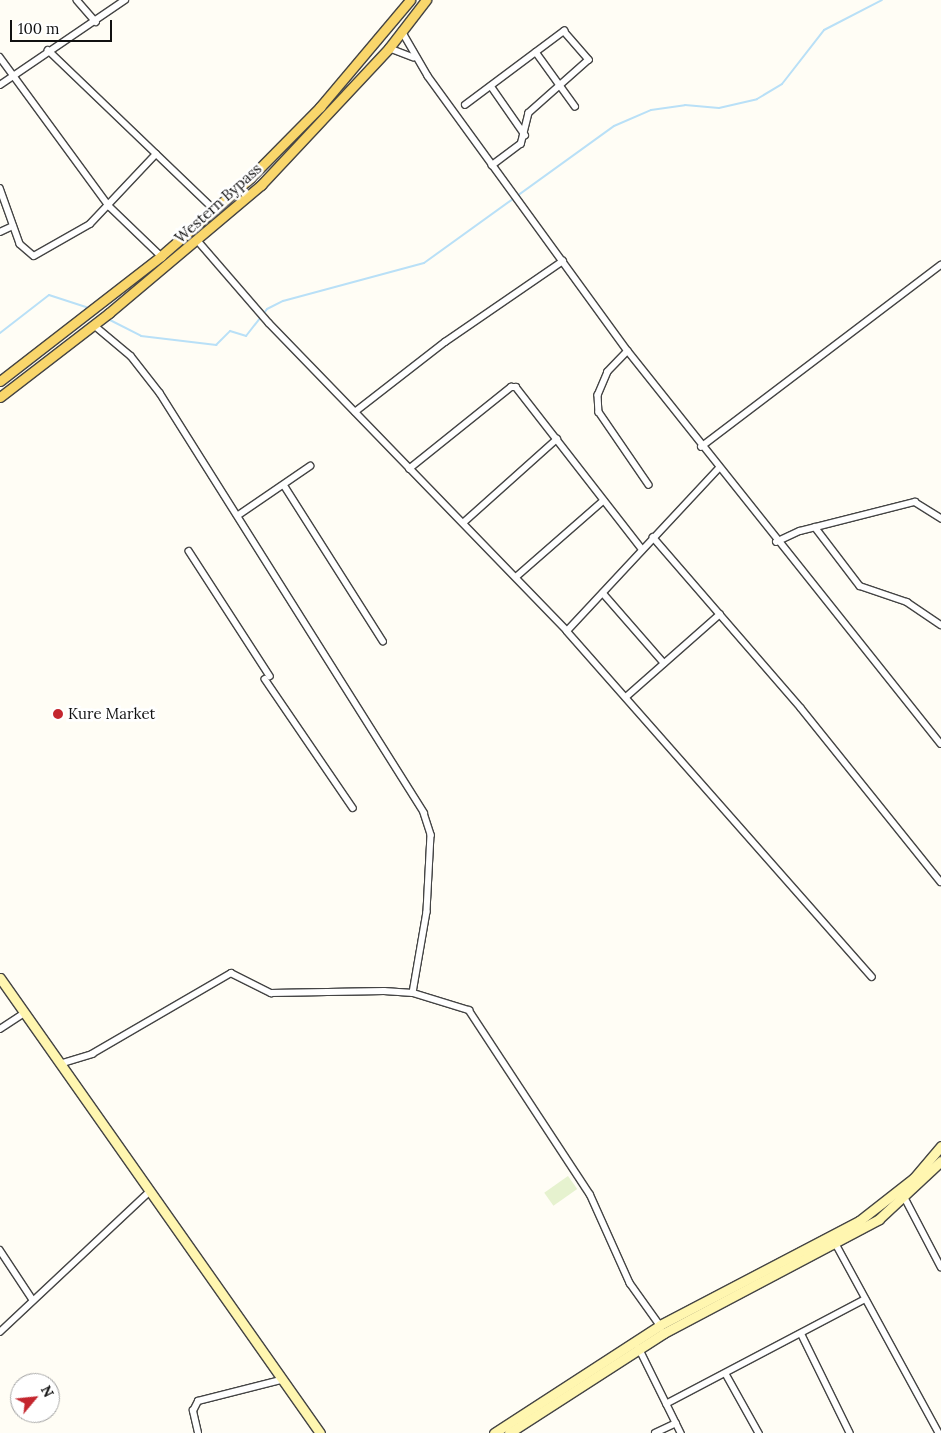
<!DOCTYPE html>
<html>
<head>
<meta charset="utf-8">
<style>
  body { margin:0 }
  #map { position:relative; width:941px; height:1433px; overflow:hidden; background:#fffdf5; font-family:Lora,serif }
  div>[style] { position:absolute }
  .pitch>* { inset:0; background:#e6f2cf; transform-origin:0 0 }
  .stream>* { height:2px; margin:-1px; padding:0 1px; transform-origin:1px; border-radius:1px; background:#b9e0f7 }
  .roads { filter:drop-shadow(1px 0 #444) drop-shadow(-1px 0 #444) drop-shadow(0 1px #444) drop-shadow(0 -1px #444) }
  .street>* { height:5.5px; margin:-2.75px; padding:0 2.75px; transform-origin:2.75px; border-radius:2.75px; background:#fff }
  .secondary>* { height:9px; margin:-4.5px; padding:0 4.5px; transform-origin:4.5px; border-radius:4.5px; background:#fff6b0 }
  .primary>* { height:9px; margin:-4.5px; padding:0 4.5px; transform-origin:4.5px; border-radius:4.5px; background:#f9d66b }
  .dots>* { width:14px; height:14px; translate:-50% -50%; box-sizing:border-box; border:2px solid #fff; border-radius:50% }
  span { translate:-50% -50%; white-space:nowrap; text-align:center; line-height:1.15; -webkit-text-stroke:5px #fff; paint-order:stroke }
  .street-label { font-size:15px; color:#111 }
  .poi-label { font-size:15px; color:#111 }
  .left { translate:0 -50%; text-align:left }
  .north { position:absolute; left:10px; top:1373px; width:50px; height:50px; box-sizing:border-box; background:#fff; border:1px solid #a0a0a0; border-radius:50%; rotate:62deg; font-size:14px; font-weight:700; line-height:20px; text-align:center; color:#111 }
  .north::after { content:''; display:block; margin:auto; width:18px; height:22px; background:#c4262e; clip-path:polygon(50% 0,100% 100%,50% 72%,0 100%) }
  .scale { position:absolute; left:10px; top:20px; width:102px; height:22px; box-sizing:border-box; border:2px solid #111; border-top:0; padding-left:6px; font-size:15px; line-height:18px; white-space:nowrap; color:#111; -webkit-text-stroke:4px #fff; paint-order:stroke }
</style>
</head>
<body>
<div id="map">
  <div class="pitch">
    <div style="left:568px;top:1176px;width:16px;height:29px;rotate:55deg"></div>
  </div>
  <div class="stream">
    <div style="left:106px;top:318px;width:39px;rotate:27deg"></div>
    <div style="left:141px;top:336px;width:76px;rotate:6.8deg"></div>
    <div style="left:216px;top:345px;width:20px;rotate:-45deg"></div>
    <div style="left:230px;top:331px;width:17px;rotate:17deg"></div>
    <div style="left:246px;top:336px;width:34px;rotate:-52deg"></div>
    <div style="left:267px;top:309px;width:18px;rotate:-27deg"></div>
    <div style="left:283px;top:301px;width:146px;rotate:-15.1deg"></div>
    <div style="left:424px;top:263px;width:234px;rotate:-35.8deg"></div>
    <div style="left:614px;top:126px;width:40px;rotate:-23.4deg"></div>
    <div style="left:651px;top:110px;width:34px;rotate:-8deg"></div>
    <div style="left:685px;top:105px;width:34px;rotate:5deg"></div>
    <div style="left:719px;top:108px;width:39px;rotate:-13deg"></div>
    <div style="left:757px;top:99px;width:29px;rotate:-31deg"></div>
    <div style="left:782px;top:84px;width:68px;rotate:-52.1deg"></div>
    <div style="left:824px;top:30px;width:65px;rotate:-27.3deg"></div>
    <div style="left:0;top:333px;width:62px;rotate:-37.8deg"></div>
    <div style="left:49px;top:295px;width:42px;rotate:18deg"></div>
  </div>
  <div class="roads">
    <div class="street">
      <div style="left:77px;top:0;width:29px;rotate:49deg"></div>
      <div style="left:402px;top:31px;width:52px;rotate:60deg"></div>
      <div style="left:428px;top:76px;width:340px;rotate:54deg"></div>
      <div style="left:628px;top:351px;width:502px;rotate:51.46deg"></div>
      <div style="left:389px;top:48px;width:26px;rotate:21deg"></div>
      <div style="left:48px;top:50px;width:231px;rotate:43.8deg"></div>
      <div style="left:536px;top:52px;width:67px;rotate:54.2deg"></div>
      <div style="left:0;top:57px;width:185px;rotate:53.8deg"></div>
      <div style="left:109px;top:206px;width:72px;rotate:43.9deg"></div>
      <div style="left:0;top:85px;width:151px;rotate:-34.2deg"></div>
      <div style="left:491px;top:86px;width:60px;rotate:55.2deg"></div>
      <div style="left:465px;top:105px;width:124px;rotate:-36.8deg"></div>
      <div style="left:564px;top:31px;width:38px;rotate:49deg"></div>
      <div style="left:589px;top:60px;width:80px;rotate:138.5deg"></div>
      <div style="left:529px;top:113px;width:32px;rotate:104deg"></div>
      <div style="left:521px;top:144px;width:36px;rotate:143deg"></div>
      <div style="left:0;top:188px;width:59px;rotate:70.3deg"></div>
      <div style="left:20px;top:244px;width:18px;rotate:41deg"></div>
      <div style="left:34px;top:256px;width:64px;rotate:-29.7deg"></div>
      <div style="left:90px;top:224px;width:96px;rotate:-46.7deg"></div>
      <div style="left:0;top:232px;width:14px;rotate:-25deg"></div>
      <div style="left:198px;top:241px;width:108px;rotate:49.1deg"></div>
      <div style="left:269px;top:323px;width:429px;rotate:45.9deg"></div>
      <div style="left:567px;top:631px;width:461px;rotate:48.6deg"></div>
      <div style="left:94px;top:325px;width:48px;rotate:40deg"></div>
      <div style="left:131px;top:356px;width:47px;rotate:51.9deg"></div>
      <div style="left:160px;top:393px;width:496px;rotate:57.8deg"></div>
      <div style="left:424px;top:813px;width:23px;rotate:72deg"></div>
      <div style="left:431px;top:835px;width:77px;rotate:93deg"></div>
      <div style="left:427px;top:912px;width:82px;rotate:99.8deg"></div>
      <div style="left:628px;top:351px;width:29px;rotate:134deg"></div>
      <div style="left:608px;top:372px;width:25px;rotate:113deg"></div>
      <div style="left:598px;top:395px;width:17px;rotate:87deg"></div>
      <div style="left:599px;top:412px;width:88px;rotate:55.6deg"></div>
      <div style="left:355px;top:412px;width:114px;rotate:-37.9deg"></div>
      <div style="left:445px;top:342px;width:143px;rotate:-34.5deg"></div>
      <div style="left:701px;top:447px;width:301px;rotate:-37.2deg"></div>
      <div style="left:409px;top:469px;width:131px;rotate:-38.8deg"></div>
      <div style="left:511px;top:387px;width:5px"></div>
      <div style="left:516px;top:387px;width:205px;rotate:52.1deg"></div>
      <div style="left:284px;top:485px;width:185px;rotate:57.6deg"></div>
      <div style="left:240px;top:514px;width:85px;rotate:-34.4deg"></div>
      <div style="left:463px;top:523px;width:126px;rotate:-41.8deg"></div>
      <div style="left:815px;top:527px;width:74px;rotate:52.7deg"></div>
      <div style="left:860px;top:586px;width:50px;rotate:18.8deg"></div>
      <div style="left:907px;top:602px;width:41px;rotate:34.1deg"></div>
      <div style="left:653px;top:537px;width:226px;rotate:49.1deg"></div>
      <div style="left:801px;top:708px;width:223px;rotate:51.2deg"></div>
      <div style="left:776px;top:542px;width:26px;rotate:-25deg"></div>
      <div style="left:800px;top:531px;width:119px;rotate:-14.2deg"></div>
      <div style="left:915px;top:502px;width:31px;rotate:32deg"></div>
      <div style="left:189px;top:551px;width:149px;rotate:57.1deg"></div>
      <div style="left:516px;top:577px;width:116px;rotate:-41.1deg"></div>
      <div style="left:603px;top:593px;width:93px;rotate:48.9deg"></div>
      <div style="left:567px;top:631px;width:221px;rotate:-47deg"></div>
      <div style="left:265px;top:679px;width:156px;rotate:55.7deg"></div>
      <div style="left:626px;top:697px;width:125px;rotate:-41.4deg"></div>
      <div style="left:0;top:1029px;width:30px;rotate:-33deg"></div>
      <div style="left:60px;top:1064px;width:34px;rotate:-17deg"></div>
      <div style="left:92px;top:1054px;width:161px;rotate:-30.2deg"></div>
      <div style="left:231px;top:973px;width:45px;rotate:26.6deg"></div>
      <div style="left:271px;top:993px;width:113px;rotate:-1deg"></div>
      <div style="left:384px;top:991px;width:29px;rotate:4deg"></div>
      <div style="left:413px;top:993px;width:59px;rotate:16.9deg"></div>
      <div style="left:469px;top:1010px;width:220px;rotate:56.7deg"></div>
      <div style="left:590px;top:1194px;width:98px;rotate:65.8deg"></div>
      <div style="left:630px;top:1283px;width:52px;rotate:54.5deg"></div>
      <div style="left:905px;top:1198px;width:78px;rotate:62.4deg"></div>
      <div style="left:836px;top:1244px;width:215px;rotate:61.4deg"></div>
      <div style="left:0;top:1250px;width:60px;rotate:56.6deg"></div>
      <div style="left:0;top:1332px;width:204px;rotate:-43.2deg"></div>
      <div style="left:802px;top:1335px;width:109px;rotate:63.9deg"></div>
      <div style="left:639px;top:1348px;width:95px;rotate:63.7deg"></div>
      <div style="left:726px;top:1374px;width:68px;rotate:60.8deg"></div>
      <div style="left:666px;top:1404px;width:225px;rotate:-27.8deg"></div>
      <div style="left:198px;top:1433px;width:23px;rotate:-103deg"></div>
      <div style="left:193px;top:1411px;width:11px;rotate:-63deg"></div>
      <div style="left:198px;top:1401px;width:86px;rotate:-14.2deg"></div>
      <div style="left:655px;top:1433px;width:23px;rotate:-25deg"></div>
    </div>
    <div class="secondary">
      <div style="left:0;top:978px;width:556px;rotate:54.88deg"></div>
      <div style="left:494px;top:1433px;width:198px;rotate:-33deg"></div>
      <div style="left:660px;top:1325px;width:225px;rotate:-27.6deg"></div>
      <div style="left:859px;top:1221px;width:70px;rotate:-38deg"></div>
      <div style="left:914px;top:1178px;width:42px;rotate:-49.8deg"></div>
      <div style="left:509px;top:1433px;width:184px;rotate:-32.8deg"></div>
      <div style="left:664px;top:1333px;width:243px;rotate:-27.9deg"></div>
      <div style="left:879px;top:1219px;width:85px;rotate:-43.1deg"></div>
    </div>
    <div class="primary">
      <div style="left:0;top:381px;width:204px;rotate:-37.8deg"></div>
      <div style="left:161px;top:256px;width:118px;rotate:-41.2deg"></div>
      <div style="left:250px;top:178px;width:100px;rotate:-45.4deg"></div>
      <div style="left:320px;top:107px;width:140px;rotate:-49.9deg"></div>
      <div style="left:0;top:397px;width:138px;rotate:-37.6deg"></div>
      <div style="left:109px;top:313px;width:199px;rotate:-40.1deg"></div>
      <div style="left:261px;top:185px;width:187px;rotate:-46.9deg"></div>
      <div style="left:389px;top:48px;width:61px;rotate:-52.4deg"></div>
    </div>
  </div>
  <div class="dots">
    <div style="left:58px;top:714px;background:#c4262e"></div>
  </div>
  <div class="street-label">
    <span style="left:218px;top:203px;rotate:-42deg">Western Bypass</span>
  </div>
  <div class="poi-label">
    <span class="left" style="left:68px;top:714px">Kure Market</span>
  </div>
  <div class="north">N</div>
  <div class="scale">100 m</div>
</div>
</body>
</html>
